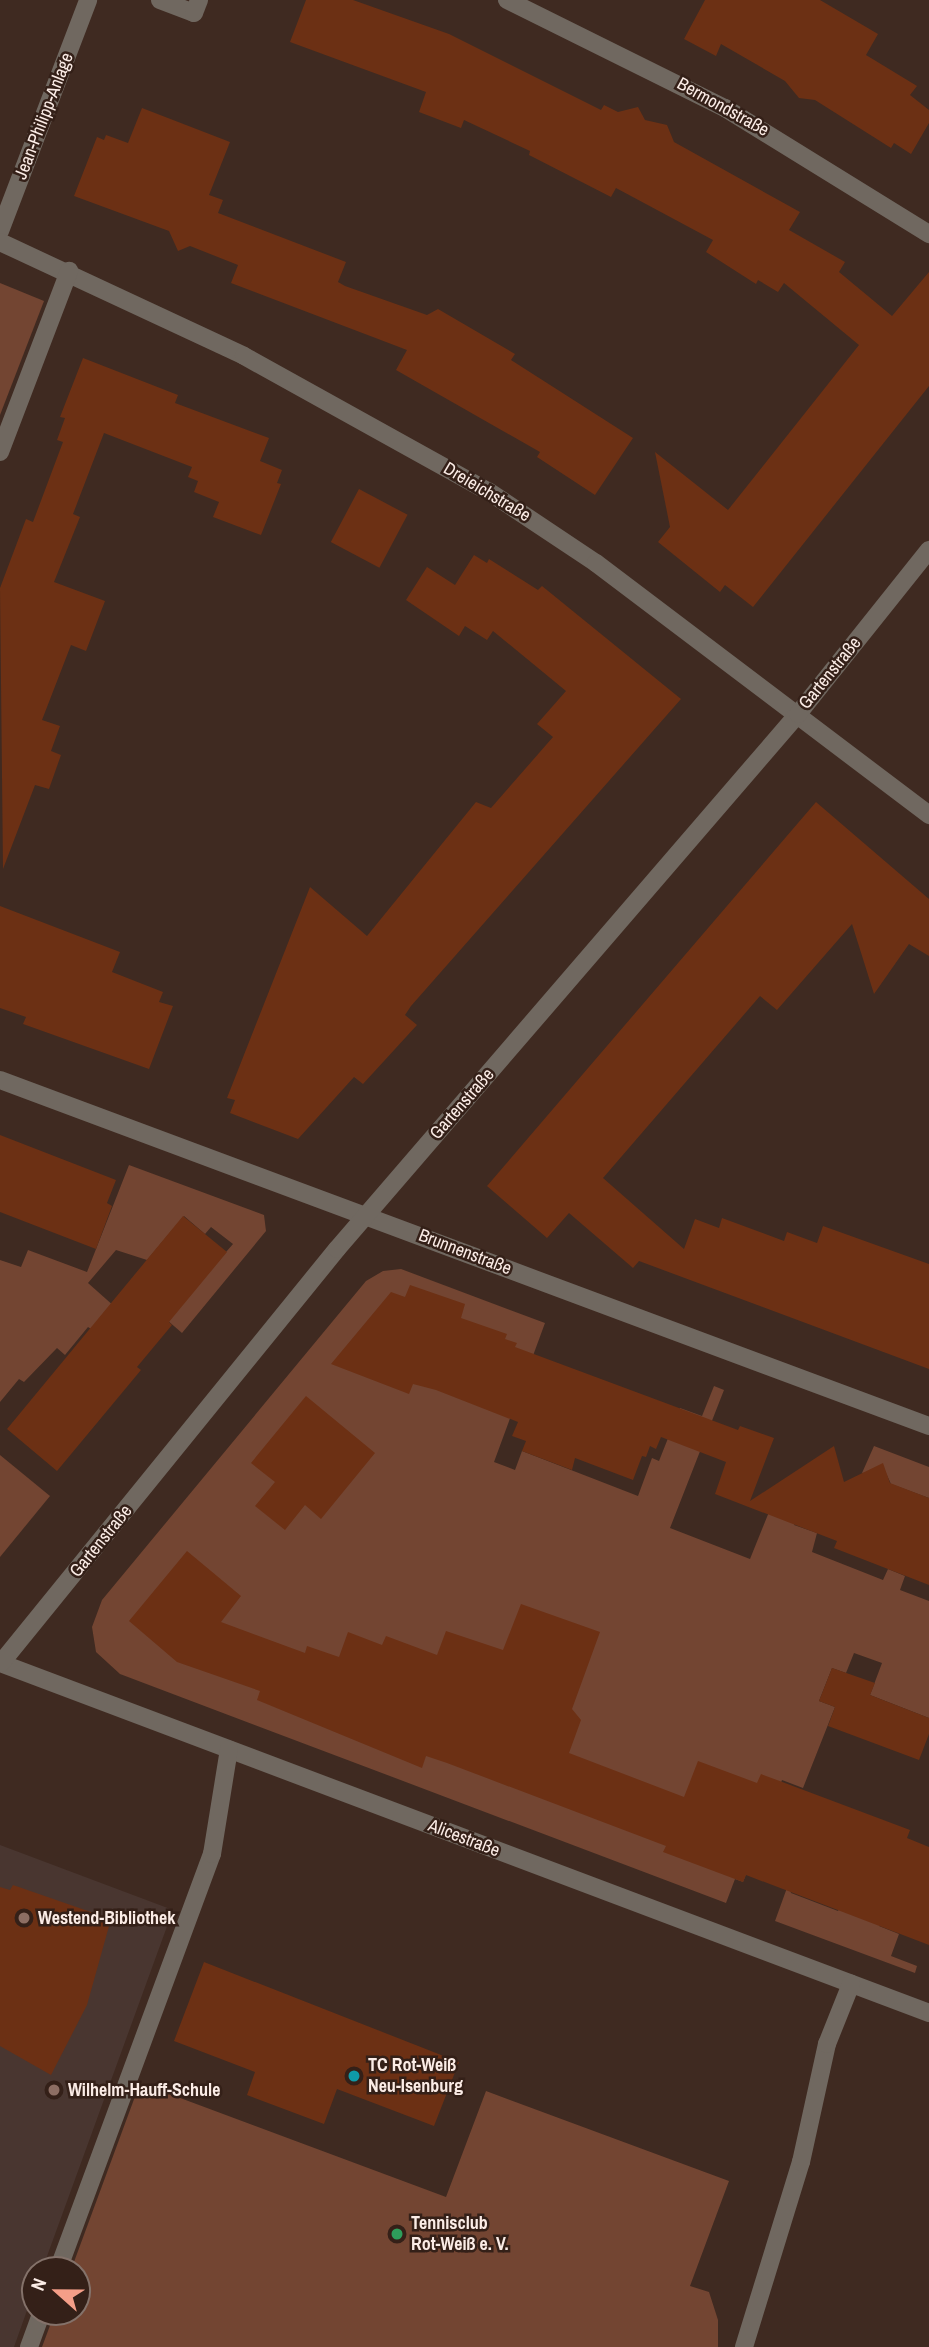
<!DOCTYPE html>
<html>
<head>
<meta charset="utf-8">
<style>
  body { margin:0 }
  #map { position:relative; width:929px; height:2347px; overflow:hidden; background:#3f2a21; font-family:"Archivo Narrow",sans-serif }
  div>[style] { position:absolute }
  .education>* { inset:0; background:#493630 }
  .green>* { inset:0; background:#734532 }
  .building>* { inset:0; background:#6c3014; transform-origin:0 0 }
  .minor>* { height:18px; margin:-9px; padding:0 9px; transform-origin:9px; border-radius:9px; background:#706860 }
  .dots>* { width:19px; height:19px; translate:-50% -50%; box-sizing:border-box; border:4px solid #342018; border-radius:50% }
  span { translate:-50% -50%; white-space:nowrap; text-align:center; line-height:1.15; -webkit-text-stroke:5px #342018; paint-order:stroke }
  .street-label { font-size:18px; color:#fbece6 }
  .poi-label { font-size:18px; color:#fbece6; font-weight:700 }
  .left { translate:0 -50%; text-align:left }
  .north { position:absolute; left:21px; top:2256px; width:70px; height:70px; box-sizing:border-box; background:#342018; border:2px solid #84726a; border-radius:50%; rotate:291deg; font-size:19px; font-weight:700; line-height:28px; text-align:center; color:#fbece6 }
  .north::after { content:''; display:block; margin:auto; width:24px; height:32px; background:#f49e88; clip-path:polygon(50% 0,100% 100%,50% 72%,0 100%) }
</style>
</head>
<body>
<div id="map">
  <div class="education">
    <div style="clip-path:polygon(0 1845px,173px 1910px,42px 2270px,35px 2270px,35px 2288px,14px 2347px,0 2347px)"></div>
  </div>
  <div class="green">
    <div style="clip-path:polygon(0 283px,44px 301px,0 415px)"></div>
    <div style="clip-path:polygon(129px 1165px,264px 1215px,266px 1231px,182px 1333px,167px 1320px,233px 1244px,211px 1227px,205px 1234px,184px 1216px,147px 1260px,116px 1250px,88px 1283px,115px 1307px,94px 1331px,88px 1327px,65px 1355px,57px 1348px,24px 1382px,19px 1379px,0 1402px,0 1260px,21px 1267px,28px 1250px,87px 1272px)"></div>
    <div style="clip-path:polygon(401px 1269px,545px 1323px,494px 1462px,515px 1470px,522px 1451px,638px 1496px,652px 1458px,659px 1461px,680px 1408px,702px 1416px,714px 1386px,724px 1390px,670px 1528px,750px 1559px,771px 1507px,797px 1517px,794px 1525px,817px 1533px,812px 1552px,883px 1580px,888px 1569px,905px 1576px,900px 1590px,929px 1601px,929px 1718px,870px 1695px,882px 1663px,854px 1653px,846px 1673px,832px 1668px,819px 1701px,835px 1707px,803px 1788px,782px 1780px,743px 1882px,735px 1879px,726px 1903px,120px 1674px,96px 1652px,92px 1627px,102px 1600px,366px 1281px,383px 1271px)"></div>
    <div style="clip-path:polygon(874px 1446px,929px 1467px,929px 1498px,891px 1484px,885px 1471px,862px 1473px)"></div>
    <div style="clip-path:polygon(0 1455px,50px 1496px,0 1557px)"></div>
    <div style="clip-path:polygon(788px 1885px,791px 1893px,838px 1911px,841px 1905px,881px 1920px,879px 1926px,899px 1934px,891px 1956px,917px 1966px,915px 1973px,775px 1921px)"></div>
    <div style="clip-path:polygon(140px 2083px,446px 2197px,486px 2091px,729px 2181px,690px 2286px,709px 2292px,718px 2320px,718px 2347px,42px 2347px,55px 2312px,77px 2312px,77px 2270px,71px 2270px)"></div>
  </div>
  <div class="building">
    <div style="clip-path:polygon(306px 0,353px 0,449px 34px,601px 110px,604px 105px,618px 112px,638px 107px,645px 120px,667px 125px,674px 142px,800px 212px,789px 230px,845px 262px,839px 272px,892px 316px,929px 272px,929px 386px,753px 607px,725px 585px,720px 592px,658px 542px,670px 527px,655px 452px,728px 510px,859px 345px,784px 283px,778px 292px,758px 280px,756px 284px,706px 252px,713px 240px,616px 188px,611px 197px,529px 155px,530px 151px,464px 120px,461px 128px,419px 112px,426px 92px,290px 42px)"></div>
    <div style="clip-path:polygon(705px 0,820px 0,878px 34px,866px 55px,917px 86px,910px 95px,929px 110px,929px 123px,911px 154px,894px 143px,891px 148px,815px 100px,799px 98px,785px 81px,721px 44px,716px 56px,684px 39px)"></div>
    <div style="clip-path:polygon(142px 108px,230px 142px,209px 195px,223px 200px,218px 213px,346px 262px,338px 282px,345px 286px,427px 315px,438px 309px,515px 354px,511px 360px,633px 438px,595px 495px,537px 457px,540px 452px,396px 370px,407px 350px,231px 283px,238px 265px,190px 246px,178px 251px,169px 231px,74px 196px,97px 137px,104px 140px,106px 135px,128px 143px)"></div>
    <div style="clip-path:polygon(83px 358px,178px 395px,175px 403px,269px 438px,260px 461px,282px 470px,277px 483px,281px 484px,261px 535px,213px 517px,219px 502px,194px 492px,198px 481px,188px 477px,192px 467px,104px 433px,73px 514px,80px 517px,54px 582px,105px 601px,86px 651px,71px 645px,42px 720px,60px 726px,51px 751px,61px 755px,49px 789px,35px 785px,3px 869px,0 588px,26px 519px,33px 522px,63px 442px,57px 440px,65px 418px,60px 417px)"></div>
    <div style="left:359px;top:489px;width:55px;height:60px;rotate:28deg"></div>
    <div style="clip-path:polygon(474px 555px,487px 563px,489px 559px,538px 590px,542px 586px,681px 699px,411px 1006px,405px 1015px,417px 1025px,363px 1084px,354px 1077px,298px 1139px,230px 1113px,235px 1100px,227px 1098px,310px 887px,367px 936px,476px 802px,491px 808px,553px 737px,537px 724px,566px 691px,493px 631px,487px 640px,465px 626px,459px 636px,406px 600px,427px 567px,455px 585px)"></div>
    <div style="clip-path:polygon(816px 802px,929px 899px,929px 956px,909px 944px,874px 994px,852px 924px,777px 1010px,760px 996px,603px 1178px,684px 1249px,695px 1219px,719px 1228px,722px 1218px,784px 1241px,787px 1232px,817px 1243px,823px 1226px,929px 1264px,929px 1369px,639px 1261px,633px 1268px,569px 1213px,547px 1238px,487px 1186px)"></div>
    <div style="clip-path:polygon(0 906px,120px 952px,112px 972px,163px 992px,159px 1002px,173px 1006px,149px 1069px,23px 1024px,26px 1017px,0 1008px)"></div>
    <div style="clip-path:polygon(0 1135px,116px 1180px,107px 1203px,112px 1206px,96px 1249px,0 1212px)"></div>
    <div style="clip-path:polygon(183px 1216px,227px 1252px,169px 1322px,172px 1325px,137px 1367px,141px 1370px,57px 1471px,7px 1429px)"></div>
    <div style="clip-path:polygon(410px 1285px,465px 1304px,461px 1318px,507px 1334px,505px 1339px,517px 1343px,515px 1347px,738px 1430px,740px 1426px,774px 1438px,750px 1501px,834px 1446px,844px 1482px,883px 1463px,890px 1483px,929px 1498px,929px 1585px,834px 1548px,837px 1541px,715px 1494px,726px 1462px,661px 1437px,656px 1449px,650px 1446px,646px 1457px,642px 1456px,633px 1480px,575px 1458px,572px 1470px,522px 1451px,526px 1441px,512px 1436px,518px 1422px,436px 1390px,413px 1384px,409px 1394px,331px 1364px,391px 1292px,405px 1297px)"></div>
    <div style="clip-path:polygon(306px 1396px,375px 1453px,321px 1519px,305px 1505px,285px 1530px,255px 1506px,275px 1482px,251px 1463px)"></div>
    <div style="clip-path:polygon(187px 1551px,241px 1596px,221px 1622px,305px 1653px,307px 1646px,339px 1657px,348px 1632px,382px 1645px,386px 1636px,437px 1655px,446px 1631px,503px 1650px,521px 1604px,600px 1632px,572px 1709px,581px 1720px,569px 1753px,684px 1797px,698px 1761px,757px 1783px,761px 1774px,910px 1830px,907px 1838px,929px 1847px,929px 1945px,746px 1875px,743px 1882px,663px 1852px,666px 1846px,447px 1763px,426px 1756px,422px 1768px,257px 1700px,260px 1691px,177px 1662px,129px 1621px)"></div>
    <div style="clip-path:polygon(832px 1668px,875px 1683px,870px 1695px,929px 1718px,929px 1734px,919px 1760px,828px 1726px,835px 1707px,819px 1701px)"></div>
    <div style="clip-path:polygon(13px 1885px,111px 1919px,87px 2005px,51px 2075px,0 2046px,0 1887px,10px 1890px)"></div>
    <div style="clip-path:polygon(204px 1962px,459px 2062px,434px 2126px,337px 2089px,324px 2124px,247px 2095px,255px 2072px,174px 2041px)"></div>
  </div>
  <div class="minor">
    <div style="left:160px;top:0;width:36px;rotate:21deg"></div>
    <div style="left:194px;top:13px;width:14px;rotate:-69deg"></div>
    <div style="left:507px;top:0;width:243px;rotate:26.4deg"></div>
    <div style="left:725px;top:108px;width:240px;rotate:31.7deg"></div>
    <div style="left:0;top:231px;width:247px;rotate:-69.1deg"></div>
    <div style="left:0;top:242px;width:269px;rotate:25deg"></div>
    <div style="left:244px;top:356px;width:279px;rotate:29deg"></div>
    <div style="left:488px;top:491px;width:130px;rotate:33.7deg"></div>
    <div style="left:596px;top:563px;width:418px;rotate:37.1deg"></div>
    <div style="left:0;top:452px;width:194px;rotate:-69.1deg"></div>
    <div style="left:0;top:1080px;width:991px;rotate:20.43deg"></div>
    <div style="left:0;top:1663px;width:993px;rotate:20.64deg"></div>
    <div style="left:1px;top:1663px;width:533px;rotate:-50.94deg"></div>
    <div style="left:337px;top:1249px;width:706px;rotate:-49.25deg"></div>
    <div style="left:798px;top:714px;width:210px;rotate:-51.4deg"></div>
    <div style="left:58px;top:2270px;width:444px;rotate:-69.7deg"></div>
    <div style="left:212px;top:1854px;width:106px;rotate:-80.8deg"></div>
    <div style="left:29px;top:2347px;width:37px;rotate:-70deg"></div>
    <div style="left:744px;top:2347px;width:194px;rotate:-72.9deg"></div>
    <div style="left:801px;top:2162px;width:121px;rotate:-77.6deg"></div>
    <div style="left:827px;top:2044px;width:65px;rotate:-68.2deg"></div>
  </div>
  <div class="dots">
    <div style="left:24px;top:1918px;background:#8d6e63"></div>
    <div style="left:354px;top:2076px;background:#0f9aa8"></div>
    <div style="left:54px;top:2090px;background:#8d6e63"></div>
    <div style="left:397px;top:2234px;background:#2e9e5b"></div>
  </div>
  <div class="street-label">
    <span style="left:723px;top:107px;rotate:29deg">Bermondstraße</span>
    <span style="left:44px;top:116px;rotate:-69deg">Jean-Philipp-Anlage</span>
    <span style="left:487px;top:492px;rotate:31deg">Dreieichstraße</span>
    <span style="left:830px;top:673px;rotate:-51deg">Gartenstraße</span>
    <span style="left:462px;top:1104px;rotate:-49deg">Gartenstraße</span>
    <span style="left:465px;top:1252px;rotate:21deg">Brunnenstraße</span>
    <span style="left:101px;top:1541px;rotate:-51deg">Gartenstraße</span>
    <span style="left:464px;top:1838px;rotate:21deg">Alicestraße</span>
  </div>
  <div class="poi-label">
    <span class="left" style="left:38px;top:1918px">Westend-Bibliothek</span>
    <span class="left" style="left:368px;top:2076px">TC Rot-Weiß<br>Neu-Isenburg</span>
    <span class="left" style="left:68px;top:2090px">Wilhelm-Hauff-Schule</span>
    <span class="left" style="left:411px;top:2234px">Tennisclub<br>Rot-Weiß e. V.</span>
  </div>
  <div class="north">N</div>
</div>
</body>
</html>
